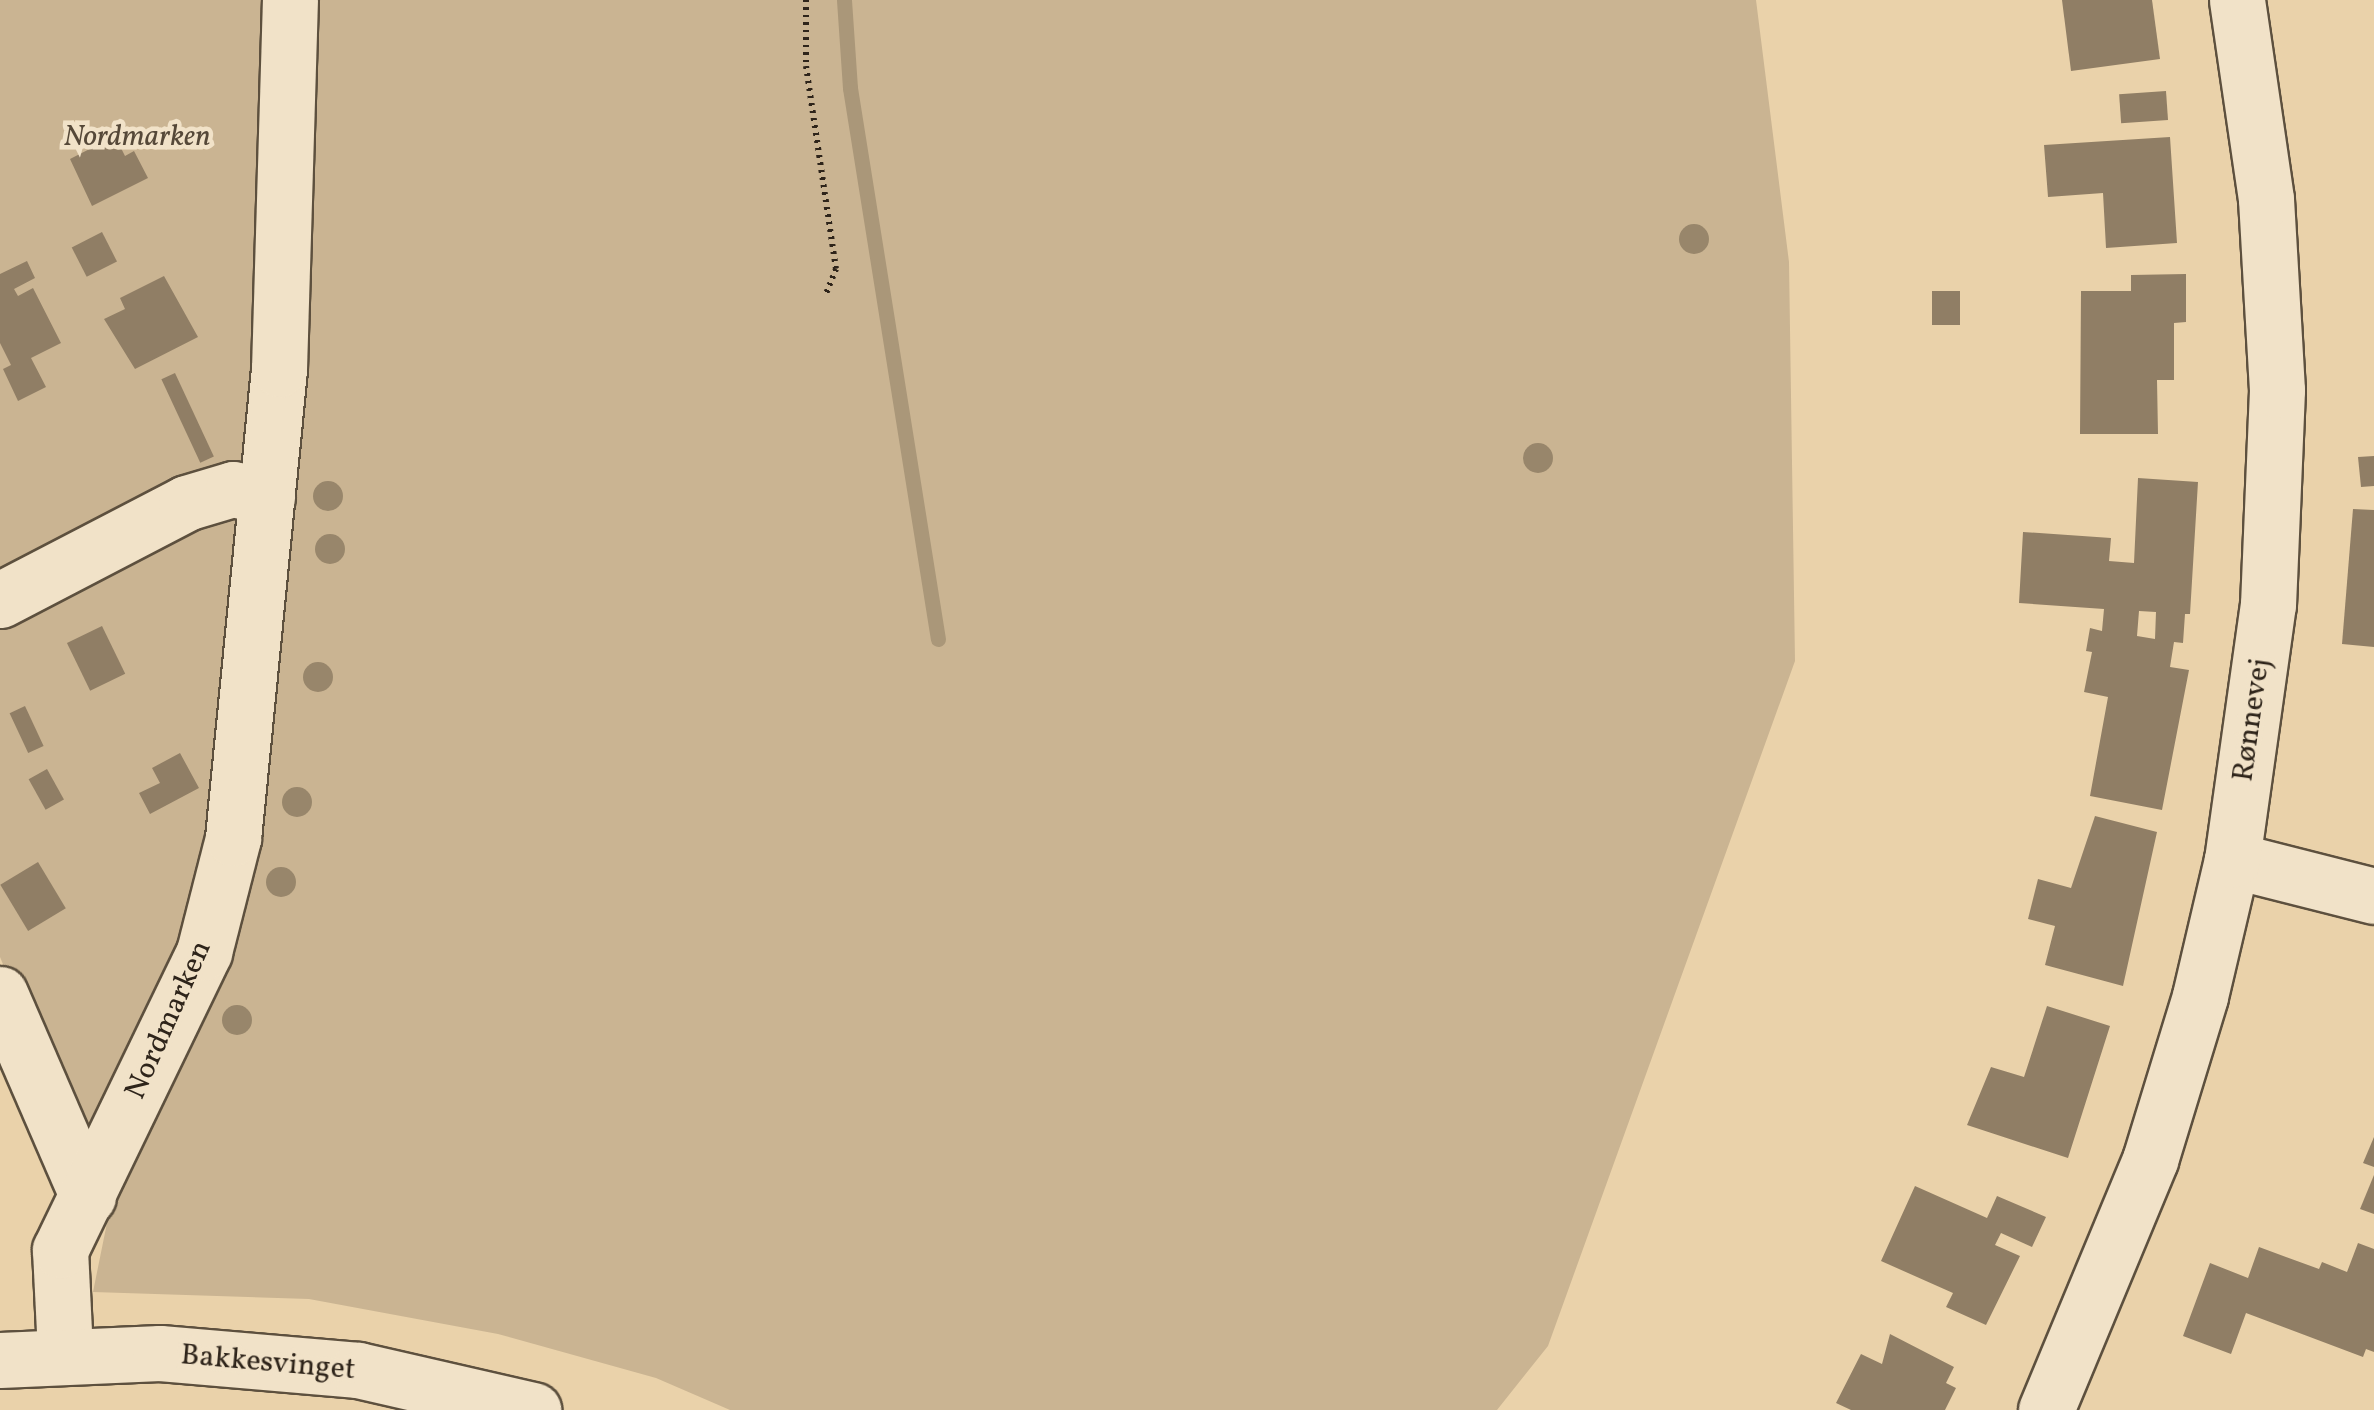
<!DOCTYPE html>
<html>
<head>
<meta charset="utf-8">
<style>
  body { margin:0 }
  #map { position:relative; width:2374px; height:1410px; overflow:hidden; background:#ead2aa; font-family:Vollkorn,serif }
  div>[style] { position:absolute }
  .green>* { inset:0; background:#cab492 }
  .stream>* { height:15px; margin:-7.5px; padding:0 7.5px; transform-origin:7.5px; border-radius:7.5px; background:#aa9779 }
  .building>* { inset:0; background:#907e65; transform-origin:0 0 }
  .path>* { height:6px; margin-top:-3px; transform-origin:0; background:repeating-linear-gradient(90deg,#2e241a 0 2.5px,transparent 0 7.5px) }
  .roads { filter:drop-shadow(2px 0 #5d503e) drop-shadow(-2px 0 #5d503e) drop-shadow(0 2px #5d503e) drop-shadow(0 -2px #5d503e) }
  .minor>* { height:55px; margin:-27.5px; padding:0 27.5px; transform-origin:27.5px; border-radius:27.5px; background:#f1e2c8 }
  .trees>* { width:30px; height:30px; margin:-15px; border-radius:50%; background:#98866b }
  span { translate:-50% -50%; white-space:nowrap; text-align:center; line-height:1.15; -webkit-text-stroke:9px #f1e2c8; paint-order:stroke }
  .park-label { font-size:30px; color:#554838; font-style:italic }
  .street-label { font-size:30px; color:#2e241a }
</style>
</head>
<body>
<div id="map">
  <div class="green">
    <div style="clip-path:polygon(0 0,278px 0,275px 129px,208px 881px,98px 1154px,68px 1122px,0 957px)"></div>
    <div style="clip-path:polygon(311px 0,1756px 0,1789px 262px,1795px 661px,1548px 1346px,1497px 1410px,730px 1410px,656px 1378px,498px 1334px,309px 1299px,93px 1292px,110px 1208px,220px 965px)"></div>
  </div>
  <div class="stream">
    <div style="left:844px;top:0;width:88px;rotate:86.1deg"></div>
    <div style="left:850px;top:88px;width:558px;rotate:80.93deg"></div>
  </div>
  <div class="building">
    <div style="clip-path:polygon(2062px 0,2152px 0,2160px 59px,2071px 71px)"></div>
    <div style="left:2166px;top:91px;width:29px;height:47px;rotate:86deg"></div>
    <div style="clip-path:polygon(115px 136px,125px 156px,134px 151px,148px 178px,92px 206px,70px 159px)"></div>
    <div style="clip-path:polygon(2170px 137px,2177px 243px,2106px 248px,2103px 193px,2048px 197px,2044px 145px)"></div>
    <div style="left:102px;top:232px;width:33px;height:34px;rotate:63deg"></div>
    <div style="clip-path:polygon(27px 261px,35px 278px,14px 289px,18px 296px,33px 288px,61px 343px,31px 358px,46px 387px,18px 401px,3px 369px,11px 365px,0 343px,0 274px)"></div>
    <div style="clip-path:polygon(2186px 274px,2186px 322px,2174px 323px,2174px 380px,2157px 380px,2158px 434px,2080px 434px,2081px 291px,2131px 291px,2131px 275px)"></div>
    <div style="clip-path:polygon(164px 276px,198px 337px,135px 369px,104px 319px,125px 309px,120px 298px)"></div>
    <div style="left:1932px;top:291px;width:28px;height:34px"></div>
    <div style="left:175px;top:373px;width:92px;height:15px;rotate:65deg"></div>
    <div style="clip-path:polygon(2374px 456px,2374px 486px,2361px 487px,2358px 457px)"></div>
    <div style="clip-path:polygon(evenodd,2138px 478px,2198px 482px,2190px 614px,2185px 614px,2183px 643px,2174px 642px,2170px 667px,2189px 670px,2162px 810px,2090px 796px,2108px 697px,2084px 692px,2092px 652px,2086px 651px,2090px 628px,2102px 631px,2104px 609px,2019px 603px,2023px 532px,2111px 538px,2109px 561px,2134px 563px,2138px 478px,2139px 611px,2156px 612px,2155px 639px,2137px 636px,2139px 611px)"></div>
    <div style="clip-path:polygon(2353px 509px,2374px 510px,2374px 647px,2342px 644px)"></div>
    <div style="left:102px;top:626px;width:53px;height:39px;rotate:64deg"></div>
    <div style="left:25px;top:706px;width:44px;height:17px;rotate:65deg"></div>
    <div style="clip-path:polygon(180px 753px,199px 788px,150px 814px,139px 793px,160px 783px,152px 768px)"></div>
    <div style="left:47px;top:769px;width:35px;height:21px;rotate:61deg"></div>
    <div style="clip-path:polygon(2095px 816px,2157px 832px,2123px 986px,2045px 965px,2055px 926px,2028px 919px,2038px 879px,2071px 888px)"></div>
    <div style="left:38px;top:862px;width:54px;height:44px;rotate:59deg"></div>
    <div style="clip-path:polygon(2047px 1006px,2110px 1026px,2068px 1158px,1967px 1125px,1991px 1067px,2024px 1077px)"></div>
    <div style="clip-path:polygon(2374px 1137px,2374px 1167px,2363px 1163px)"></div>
    <div style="clip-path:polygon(2374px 1175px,2374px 1214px,2360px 1209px)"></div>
    <div style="clip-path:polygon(1915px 1186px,1987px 1218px,1997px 1196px,2046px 1217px,2032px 1247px,2001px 1233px,1995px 1245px,2020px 1256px,1986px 1325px,1946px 1307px,1953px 1293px,1881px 1261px)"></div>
    <div style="clip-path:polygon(2358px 1243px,2374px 1249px,2374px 1352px,2366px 1349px,2363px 1357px,2246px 1313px,2231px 1354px,2183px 1336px,2210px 1263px,2248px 1278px,2259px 1247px,2319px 1269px,2322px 1262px,2347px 1272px)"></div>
    <div style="clip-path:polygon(1890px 1334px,1954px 1367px,1946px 1383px,1956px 1388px,1945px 1410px,1851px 1410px,1836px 1403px,1861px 1354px,1882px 1364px)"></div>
  </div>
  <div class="path">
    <div style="left:806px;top:0;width:66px;rotate:90deg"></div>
    <div style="left:806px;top:66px;width:205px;rotate:81.6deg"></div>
    <div style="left:836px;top:269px;width:29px;rotate:112deg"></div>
  </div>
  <div class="roads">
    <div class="minor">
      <div style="left:0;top:600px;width:210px;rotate:-27.5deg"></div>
      <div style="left:186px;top:503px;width:49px;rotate:-16.6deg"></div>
      <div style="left:233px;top:489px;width:35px;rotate:13deg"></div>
      <div style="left:2232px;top:860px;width:146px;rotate:14.2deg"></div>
      <div style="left:0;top:994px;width:221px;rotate:66.6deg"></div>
      <div style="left:65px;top:1352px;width:102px;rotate:-92.8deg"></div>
      <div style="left:60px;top:1250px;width:331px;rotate:-64.2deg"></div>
      <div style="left:204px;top:952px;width:118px;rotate:-75.7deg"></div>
      <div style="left:233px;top:838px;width:471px;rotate:-84.4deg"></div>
      <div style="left:279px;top:369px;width:369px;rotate:-88.3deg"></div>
      <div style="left:0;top:1360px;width:160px;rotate:-2.5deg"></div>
      <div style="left:160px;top:1353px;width:199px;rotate:4.9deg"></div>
      <div style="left:358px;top:1370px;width:180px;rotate:12.9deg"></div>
      <div style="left:2046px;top:1410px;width:271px;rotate:-67.4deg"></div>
      <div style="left:2150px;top:1160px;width:171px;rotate:-73deg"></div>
      <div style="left:2200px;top:996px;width:140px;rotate:-76.8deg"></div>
      <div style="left:2232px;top:860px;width:258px;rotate:-82deg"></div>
      <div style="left:2268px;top:605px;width:215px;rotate:-87.6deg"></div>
      <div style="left:2277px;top:390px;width:191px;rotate:-93.3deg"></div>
      <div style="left:2266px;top:199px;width:201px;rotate:-98.3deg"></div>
    </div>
  </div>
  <div class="trees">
    <div style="left:1694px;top:239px"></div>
    <div style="left:1538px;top:458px"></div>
    <div style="left:328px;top:496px"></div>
    <div style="left:330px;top:549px"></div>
    <div style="left:318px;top:677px"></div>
    <div style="left:297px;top:802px"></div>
    <div style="left:281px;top:882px"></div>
    <div style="left:237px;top:1020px"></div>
  </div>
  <div class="park-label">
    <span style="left:137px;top:137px">Nordmarken</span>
  </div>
  <div class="street-label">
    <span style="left:2252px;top:720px;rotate:-82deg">Rønnevej</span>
    <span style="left:169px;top:1020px;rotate:-66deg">Nordmarken</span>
    <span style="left:268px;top:1363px;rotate:5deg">Bakkesvinget</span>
  </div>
</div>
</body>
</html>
